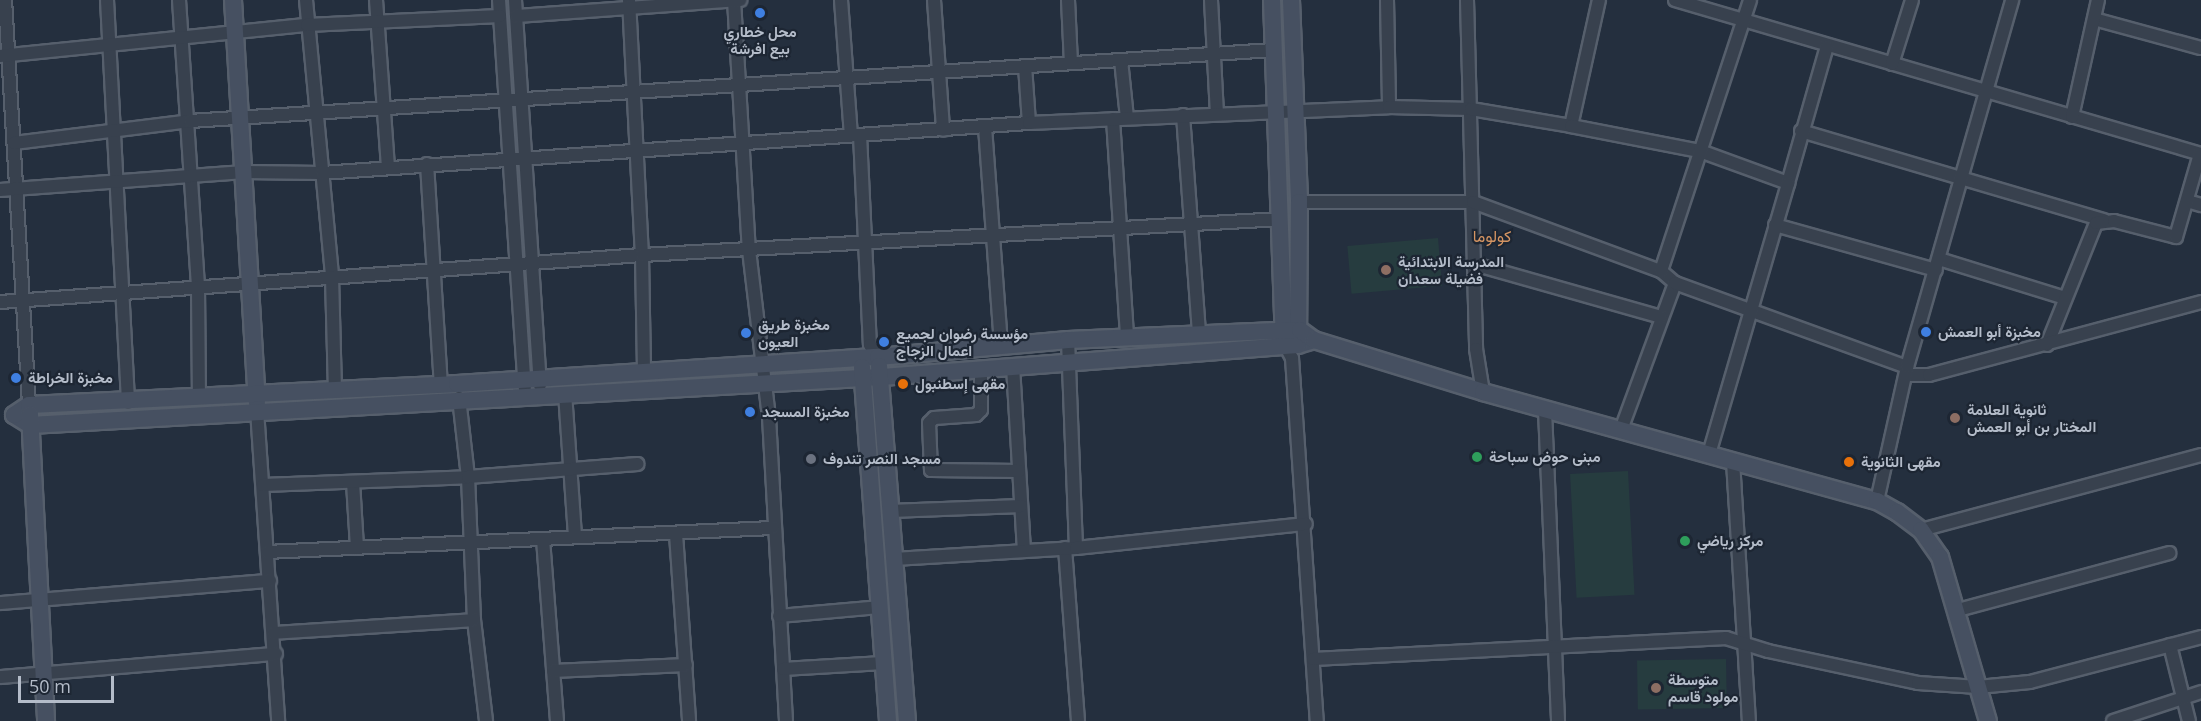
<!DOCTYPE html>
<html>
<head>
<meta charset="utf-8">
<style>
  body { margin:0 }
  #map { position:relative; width:2201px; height:721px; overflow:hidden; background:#242f3e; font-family:"Open Sans",Vazirmatn,sans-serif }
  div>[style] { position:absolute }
  .green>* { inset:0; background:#263c3f; transform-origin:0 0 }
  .roads { filter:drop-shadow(2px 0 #565f6c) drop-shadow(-2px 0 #565f6c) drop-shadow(0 2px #565f6c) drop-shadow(0 -2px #565f6c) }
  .street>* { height:12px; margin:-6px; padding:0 6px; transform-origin:6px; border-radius:6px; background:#38414e }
  .secondary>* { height:16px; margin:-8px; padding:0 8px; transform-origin:8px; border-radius:8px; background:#465061 }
  .dots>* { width:16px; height:16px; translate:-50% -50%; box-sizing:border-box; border:3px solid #1d2633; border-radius:50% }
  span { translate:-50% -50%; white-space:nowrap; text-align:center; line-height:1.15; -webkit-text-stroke:4.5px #1d2633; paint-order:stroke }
  .poi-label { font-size:15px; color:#b4bcc9; font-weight:700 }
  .left { translate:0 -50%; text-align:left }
  .neighbourhood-label { font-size:16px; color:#d59563 }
  .scale { position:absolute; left:18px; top:676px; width:96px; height:27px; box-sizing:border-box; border:3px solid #b4bcc9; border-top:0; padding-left:8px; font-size:18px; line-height:21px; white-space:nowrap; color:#b4bcc9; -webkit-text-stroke:4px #1d2633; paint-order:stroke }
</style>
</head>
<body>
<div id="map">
  <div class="green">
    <div style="left:1438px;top:238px;width:48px;height:91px;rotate:85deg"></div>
    <div style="left:1628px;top:471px;width:124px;height:58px;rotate:87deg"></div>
    <div style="left:1726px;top:659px;width:49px;height:89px;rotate:89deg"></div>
  </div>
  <div class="roads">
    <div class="street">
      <div style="left:5px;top:0;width:406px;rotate:86.6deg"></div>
      <div style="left:107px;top:0;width:403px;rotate:87deg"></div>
      <div style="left:179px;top:0;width:288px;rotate:86.2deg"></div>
      <div style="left:198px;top:287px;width:111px;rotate:89.5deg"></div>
      <div style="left:306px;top:0;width:278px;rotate:84.6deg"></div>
      <div style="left:332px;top:277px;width:114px;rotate:88.5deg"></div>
      <div style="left:376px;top:0;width:166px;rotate:85.9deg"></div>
      <div style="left:499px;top:0;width:389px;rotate:86.2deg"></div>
      <div style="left:515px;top:0;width:386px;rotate:86.3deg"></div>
      <div style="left:629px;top:0;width:255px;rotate:87.1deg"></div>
      <div style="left:642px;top:255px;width:116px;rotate:89deg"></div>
      <div style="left:734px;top:0;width:250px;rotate:86.6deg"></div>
      <div style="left:749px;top:250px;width:168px;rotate:83.2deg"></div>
      <div style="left:769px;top:417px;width:304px;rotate:86.8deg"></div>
      <div style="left:841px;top:0;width:136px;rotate:85.8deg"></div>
      <div style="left:934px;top:0;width:130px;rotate:86deg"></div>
      <div style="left:1068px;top:0;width:63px;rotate:87.3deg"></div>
      <div style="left:1211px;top:0;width:114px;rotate:87deg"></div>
      <div style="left:1387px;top:0;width:107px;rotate:88.9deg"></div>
      <div style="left:1467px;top:0;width:349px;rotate:88.5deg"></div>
      <div style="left:1476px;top:349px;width:44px;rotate:80.8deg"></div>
      <div style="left:1675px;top:0;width:548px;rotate:16.32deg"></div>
      <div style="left:516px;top:16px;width:225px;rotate:-4.1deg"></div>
      <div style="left:2094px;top:19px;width:111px;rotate:15.2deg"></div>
      <div style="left:0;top:56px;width:309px;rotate:-5.8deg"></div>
      <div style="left:307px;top:25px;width:193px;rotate:-2.7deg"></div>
      <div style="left:1121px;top:60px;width:58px;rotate:84.1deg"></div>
      <div style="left:1892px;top:64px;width:67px;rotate:-72.6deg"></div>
      <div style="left:1025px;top:66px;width:57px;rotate:86deg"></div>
      <div style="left:1183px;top:115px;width:219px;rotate:85.8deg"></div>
      <div style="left:2072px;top:117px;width:120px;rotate:-77.5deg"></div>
      <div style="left:1113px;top:119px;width:217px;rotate:86.3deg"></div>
      <div style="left:1571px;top:126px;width:129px;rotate:-77.5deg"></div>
      <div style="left:985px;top:127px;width:218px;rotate:85.8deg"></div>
      <div style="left:1801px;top:131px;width:316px;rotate:16.4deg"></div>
      <div style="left:860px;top:135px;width:210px;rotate:87.3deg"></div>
      <div style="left:870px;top:345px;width:14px;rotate:56deg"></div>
      <div style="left:14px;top:143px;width:177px;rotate:-7.1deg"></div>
      <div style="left:190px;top:121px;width:1085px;rotate:-3.75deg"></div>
      <div style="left:427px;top:164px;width:221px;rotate:86.4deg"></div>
      <div style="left:0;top:190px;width:245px;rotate:-4.2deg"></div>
      <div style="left:244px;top:172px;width:78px;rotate:0.7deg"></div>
      <div style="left:322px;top:173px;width:709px;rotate:-4.05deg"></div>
      <div style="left:1029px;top:123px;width:360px;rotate:-2.5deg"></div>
      <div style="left:1389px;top:107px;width:82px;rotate:1.4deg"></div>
      <div style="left:1471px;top:109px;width:101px;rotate:9.6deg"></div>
      <div style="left:1571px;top:126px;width:131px;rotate:11deg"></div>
      <div style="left:1700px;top:151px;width:94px;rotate:20deg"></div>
      <div style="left:1788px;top:183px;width:142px;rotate:-74.1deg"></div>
      <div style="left:2187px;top:201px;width:15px;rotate:16deg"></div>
      <div style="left:1299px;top:202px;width:174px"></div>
      <div style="left:1473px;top:202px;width:200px;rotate:20.2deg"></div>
      <div style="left:1661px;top:271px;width:18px;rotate:41deg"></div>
      <div style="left:1675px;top:283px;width:157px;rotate:110.2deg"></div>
      <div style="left:1775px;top:225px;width:167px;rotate:15.6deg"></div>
      <div style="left:1939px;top:259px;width:132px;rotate:17.2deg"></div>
      <div style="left:1474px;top:264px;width:194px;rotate:15.8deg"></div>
      <div style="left:1661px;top:271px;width:285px;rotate:-71.8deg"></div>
      <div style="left:1675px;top:283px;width:247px;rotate:19.9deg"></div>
      <div style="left:0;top:302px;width:644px;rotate:-4.19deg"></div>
      <div style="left:642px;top:255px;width:640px;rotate:-3.22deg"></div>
      <div style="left:1068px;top:340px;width:208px;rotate:87.8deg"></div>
      <div style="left:1285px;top:345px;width:15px;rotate:62deg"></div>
      <div style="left:1292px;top:358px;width:364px;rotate:86.1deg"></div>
      <div style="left:2047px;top:345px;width:131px;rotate:-68.1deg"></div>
      <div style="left:2096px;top:223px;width:18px;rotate:-6deg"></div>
      <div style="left:2114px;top:221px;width:64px;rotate:14.5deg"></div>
      <div style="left:2176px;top:237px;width:86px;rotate:-73.9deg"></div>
      <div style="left:1013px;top:366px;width:185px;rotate:86.6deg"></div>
      <div style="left:981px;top:369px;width:41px;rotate:90deg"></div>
      <div style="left:981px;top:410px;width:7px;rotate:135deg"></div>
      <div style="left:976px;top:415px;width:42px;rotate:175.9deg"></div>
      <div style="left:934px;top:418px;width:7px;rotate:135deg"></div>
      <div style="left:929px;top:423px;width:47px;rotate:87.6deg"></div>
      <div style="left:931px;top:470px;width:88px;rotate:0.7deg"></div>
      <div style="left:1906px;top:375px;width:23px"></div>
      <div style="left:1929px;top:375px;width:282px;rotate:-15deg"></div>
      <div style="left:565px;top:393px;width:143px;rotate:86deg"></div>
      <div style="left:459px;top:398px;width:80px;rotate:83.5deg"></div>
      <div style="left:468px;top:477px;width:143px;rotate:87.6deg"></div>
      <div style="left:474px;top:620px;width:102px;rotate:83.2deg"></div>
      <div style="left:257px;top:410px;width:312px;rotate:86.1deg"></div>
      <div style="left:1545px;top:410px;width:311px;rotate:87.6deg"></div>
      <div style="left:1709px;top:454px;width:282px;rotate:-73.7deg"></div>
      <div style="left:1733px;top:461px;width:260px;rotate:86.5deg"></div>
      <div style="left:353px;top:482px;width:66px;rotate:86.5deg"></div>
      <div style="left:263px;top:485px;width:205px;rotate:-2.2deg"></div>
      <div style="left:468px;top:477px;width:170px;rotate:-4.4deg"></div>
      <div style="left:1877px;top:501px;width:137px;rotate:-77.4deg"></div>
      <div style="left:1907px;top:367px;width:382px;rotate:-74deg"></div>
      <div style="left:890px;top:511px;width:131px;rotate:-2.2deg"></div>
      <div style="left:1921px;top:530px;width:290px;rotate:-15deg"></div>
      <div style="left:676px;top:534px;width:187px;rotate:86deg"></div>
      <div style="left:543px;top:539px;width:183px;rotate:85.6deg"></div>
      <div style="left:1065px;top:548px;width:173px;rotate:85.7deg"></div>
      <div style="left:267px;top:552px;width:507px;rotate:-2.72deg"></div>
      <div style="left:894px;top:559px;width:182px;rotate:-3.5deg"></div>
      <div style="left:1076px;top:548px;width:231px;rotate:-6deg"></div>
      <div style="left:0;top:603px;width:271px;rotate:-4.7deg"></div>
      <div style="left:1958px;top:610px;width:219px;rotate:-15.1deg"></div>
      <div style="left:779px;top:616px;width:100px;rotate:-5.1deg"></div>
      <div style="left:273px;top:633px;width:201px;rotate:-3.7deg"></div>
      <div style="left:2170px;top:645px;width:78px;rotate:76deg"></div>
      <div style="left:1313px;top:659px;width:414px;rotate:-2.9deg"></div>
      <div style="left:1726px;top:638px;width:44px;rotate:17.2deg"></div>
      <div style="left:1768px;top:651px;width:153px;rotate:12deg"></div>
      <div style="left:1918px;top:683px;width:60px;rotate:3.8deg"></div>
      <div style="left:1978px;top:687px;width:52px;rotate:-5.5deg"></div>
      <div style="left:2030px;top:682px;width:177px;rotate:-14.7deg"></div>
      <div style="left:783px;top:669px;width:100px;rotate:-3.4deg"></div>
      <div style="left:553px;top:671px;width:133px;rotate:-2.6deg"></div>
      <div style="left:0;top:677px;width:277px;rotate:-4.8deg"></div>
      <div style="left:2113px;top:721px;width:93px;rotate:-18.2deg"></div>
    </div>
    <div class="secondary">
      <div style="left:233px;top:0;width:404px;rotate:86.6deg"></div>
      <div style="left:1272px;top:0;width:341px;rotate:88deg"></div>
      <div style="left:1291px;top:0;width:202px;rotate:87.7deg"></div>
      <div style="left:1299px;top:202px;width:139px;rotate:90.4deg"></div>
      <div style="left:1314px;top:340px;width:17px;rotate:163deg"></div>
      <div style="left:1298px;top:345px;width:419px;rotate:175.6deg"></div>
      <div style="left:880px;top:377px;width:851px;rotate:176.77deg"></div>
      <div style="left:30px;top:425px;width:19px;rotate:-148deg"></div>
      <div style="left:14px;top:415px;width:18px;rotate:-34deg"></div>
      <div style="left:29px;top:405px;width:429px;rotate:-2.8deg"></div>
      <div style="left:457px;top:384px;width:422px;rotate:-3.7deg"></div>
      <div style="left:878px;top:357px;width:191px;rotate:-5.1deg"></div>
      <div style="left:1068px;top:340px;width:232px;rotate:-2.5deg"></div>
      <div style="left:1300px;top:330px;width:17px;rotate:36deg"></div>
      <div style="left:1314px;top:340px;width:177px;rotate:17.1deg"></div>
      <div style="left:1483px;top:392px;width:409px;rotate:15.5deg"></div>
      <div style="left:1877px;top:501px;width:23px;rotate:29deg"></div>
      <div style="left:1897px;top:512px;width:30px;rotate:37deg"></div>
      <div style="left:1921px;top:530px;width:33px;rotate:55deg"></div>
      <div style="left:1940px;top:557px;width:171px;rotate:73.7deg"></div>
      <div style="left:879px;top:366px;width:356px;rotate:85.5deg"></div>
      <div style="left:862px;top:367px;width:355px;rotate:85.8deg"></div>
      <div style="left:30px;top:414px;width:307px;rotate:87deg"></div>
    </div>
  </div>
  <div class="dots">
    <div style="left:760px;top:13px;background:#3f7fe0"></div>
    <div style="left:1386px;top:270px;background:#8d6e63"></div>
    <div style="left:1926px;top:332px;background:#3f7fe0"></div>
    <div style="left:746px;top:333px;background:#3f7fe0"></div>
    <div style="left:884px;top:342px;background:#3f7fe0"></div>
    <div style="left:16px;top:378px;background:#3f7fe0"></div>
    <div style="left:903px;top:384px;background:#e8710a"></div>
    <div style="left:750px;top:412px;background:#3f7fe0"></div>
    <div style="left:1955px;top:418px;background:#8d6e63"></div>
    <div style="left:1477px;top:457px;background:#2e9e5b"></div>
    <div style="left:811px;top:459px;background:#6b7280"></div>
    <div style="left:1849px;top:462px;background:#e8710a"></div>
    <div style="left:1685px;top:541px;background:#2e9e5b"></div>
    <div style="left:1656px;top:688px;background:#8d6e63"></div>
  </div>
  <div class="poi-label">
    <span style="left:760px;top:40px">محل خطاري<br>بيع افرشة</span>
    <span class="left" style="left:1398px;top:270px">المدرسة الابتدائية<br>فضيلة سعدان</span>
    <span class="left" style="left:758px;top:333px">مخبزة طريق<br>العيون</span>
    <span class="left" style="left:1938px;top:332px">مخبزة أبو العمش</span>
    <span class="left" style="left:896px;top:342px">مؤسسة رضوان لجميع<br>اعمال الزجاج</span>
    <span class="left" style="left:28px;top:378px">مخبزة الخراطة</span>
    <span class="left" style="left:915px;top:384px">مقهى إسطنبول</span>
    <span class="left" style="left:1967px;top:418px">ثانوية العلامة<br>المختار بن أبو العمش</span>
    <span class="left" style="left:762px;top:412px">مخبزة المسجد</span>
    <span class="left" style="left:1489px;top:457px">مبنى حوض سباحة</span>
    <span class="left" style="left:823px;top:459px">مسجد النصر تندوف</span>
    <span class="left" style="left:1861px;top:462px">مقهى الثانوية</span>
    <span class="left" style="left:1697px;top:541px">مركز رياضي</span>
    <span class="left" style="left:1668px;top:688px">متوسطة<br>مولود قاسم</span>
  </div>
  <div class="neighbourhood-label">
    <span style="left:1492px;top:236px">كولوما</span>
  </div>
  <div class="scale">50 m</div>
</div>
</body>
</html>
